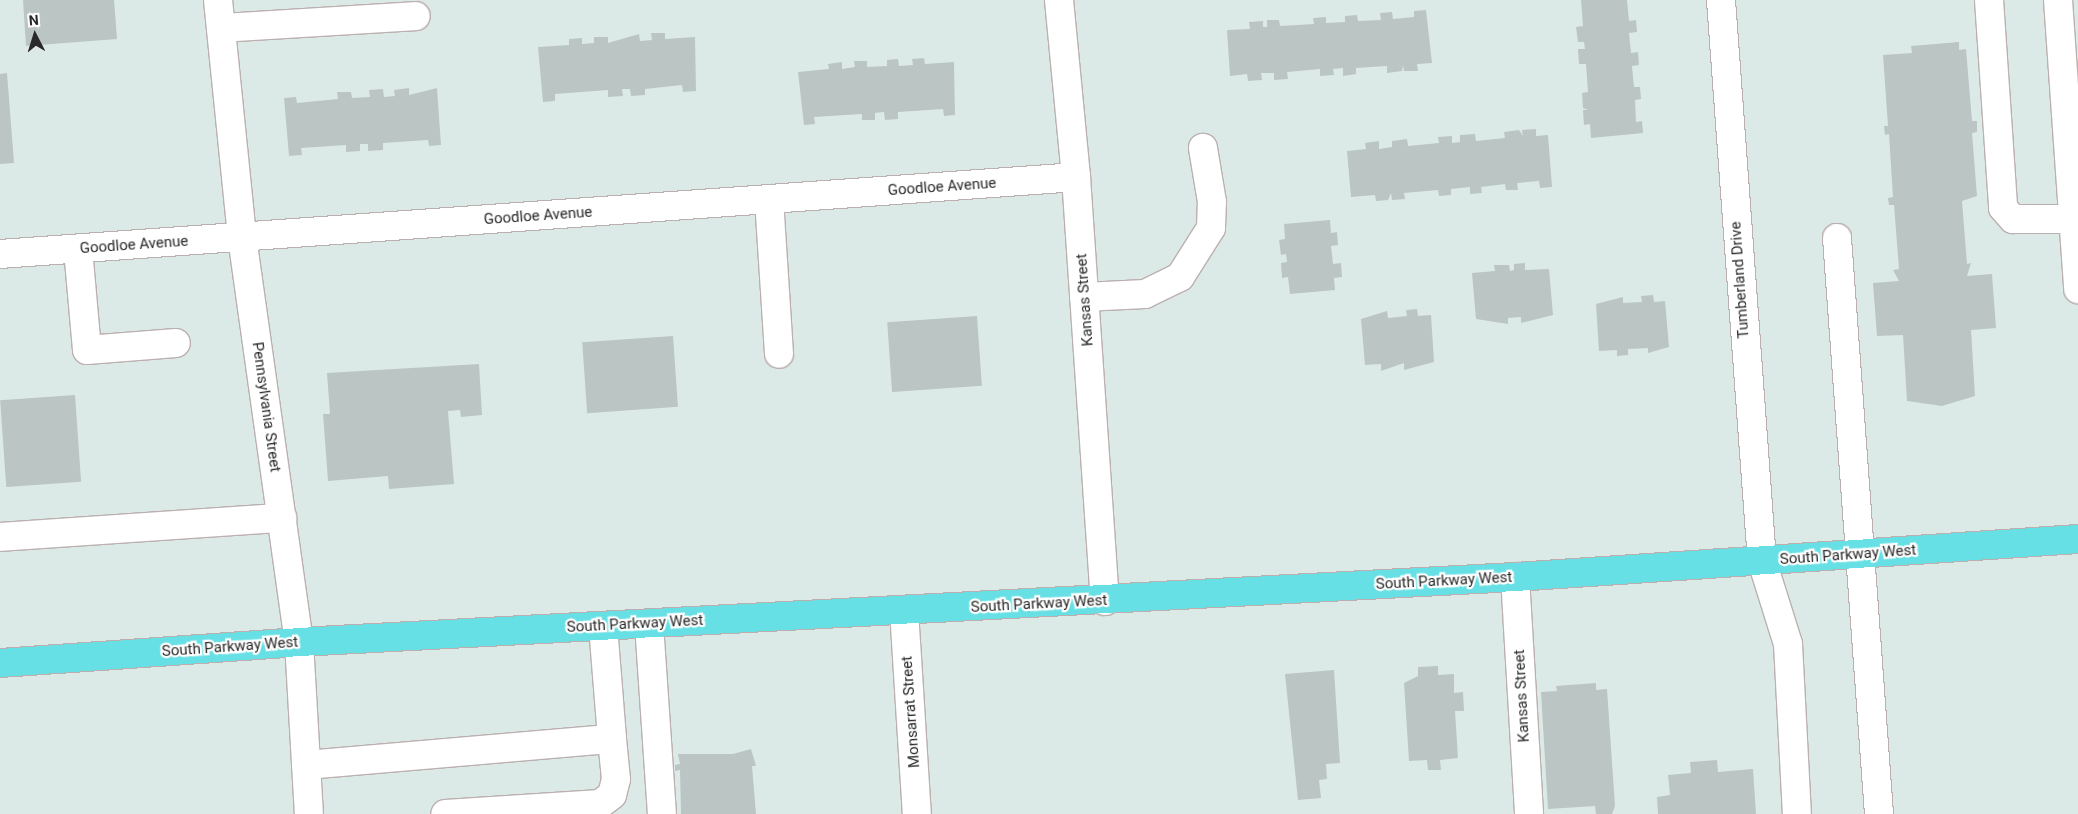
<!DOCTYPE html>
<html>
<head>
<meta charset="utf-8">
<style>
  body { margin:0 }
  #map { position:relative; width:2078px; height:814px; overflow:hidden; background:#dceae7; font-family:Roboto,sans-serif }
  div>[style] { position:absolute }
  .building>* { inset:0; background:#bbc5c4; transform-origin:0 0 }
  .roads { filter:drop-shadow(1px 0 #bbb0af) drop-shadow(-1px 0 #bbb0af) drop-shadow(0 1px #bbb0af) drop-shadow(0 -1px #bbb0af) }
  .minor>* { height:28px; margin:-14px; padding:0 14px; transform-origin:14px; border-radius:14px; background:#fff }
  .major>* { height:28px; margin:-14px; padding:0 14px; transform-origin:14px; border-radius:14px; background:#66e0e4 }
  span { translate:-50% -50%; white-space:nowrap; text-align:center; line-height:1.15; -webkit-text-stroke:4.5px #fff; paint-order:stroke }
  .street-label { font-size:15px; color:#292929 }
  .north { position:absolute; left:10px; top:10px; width:50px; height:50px; -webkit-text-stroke:4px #fff; paint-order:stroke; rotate:355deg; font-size:14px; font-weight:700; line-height:20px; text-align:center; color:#292929 }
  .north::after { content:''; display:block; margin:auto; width:18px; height:22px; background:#292929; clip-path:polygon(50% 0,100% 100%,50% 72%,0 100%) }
</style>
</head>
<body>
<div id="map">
  <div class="building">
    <div style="clip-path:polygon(23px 0,114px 0,117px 39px,26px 46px)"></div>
    <div style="clip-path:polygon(1581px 0,1627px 0,1629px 21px,1636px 20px,1637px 32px,1629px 33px,1631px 53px,1638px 52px,1639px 65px,1632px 66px,1634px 87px,1640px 87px,1641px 99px,1635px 100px,1636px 122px,1642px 121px,1643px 133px,1591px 138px,1590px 124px,1584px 125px,1583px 110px,1588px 110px,1583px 108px,1582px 93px,1588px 92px,1586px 64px,1579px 64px,1578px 49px,1585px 49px,1584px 42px,1578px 42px,1576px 27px,1583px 26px)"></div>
    <div style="clip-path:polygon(1426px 10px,1432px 63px,1417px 64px,1418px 71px,1404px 71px,1403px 65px,1402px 71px,1387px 73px,1387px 66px,1356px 68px,1356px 74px,1343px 76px,1343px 68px,1333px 69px,1334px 75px,1320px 76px,1320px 69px,1287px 72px,1288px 79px,1274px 80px,1274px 73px,1261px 73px,1262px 80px,1248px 81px,1247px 74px,1230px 76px,1227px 30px,1250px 29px,1249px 22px,1263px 21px,1263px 27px,1267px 27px,1267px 20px,1279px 20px,1280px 26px,1314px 24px,1313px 18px,1326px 17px,1326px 23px,1345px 22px,1345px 16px,1357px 15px,1358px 21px,1381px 20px,1380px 13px,1392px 12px,1393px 19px,1414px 17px,1414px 11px)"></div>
    <div style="clip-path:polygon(651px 33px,665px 33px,665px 39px,695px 37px,696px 91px,683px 92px,682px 85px,645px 89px,645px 95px,631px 96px,630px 89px,622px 89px,623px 96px,608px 97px,608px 90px,555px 94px,555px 101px,543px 102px,538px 47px,569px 45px,569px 39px,582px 38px,582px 44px,594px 43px,594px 37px,608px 37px,608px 43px,639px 34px,640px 41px,652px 40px)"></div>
    <div style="clip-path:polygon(1959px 42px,1959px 50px,1966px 49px,1972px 121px,1977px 121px,1977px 132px,1972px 133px,1977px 196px,1962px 201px,1967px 264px,1971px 263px,1967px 276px,1992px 274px,1996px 328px,1971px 330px,1975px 396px,1942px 406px,1907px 401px,1903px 335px,1877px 336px,1873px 283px,1899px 281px,1893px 270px,1899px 269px,1894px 205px,1889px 205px,1888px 198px,1893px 197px,1889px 134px,1885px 135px,1884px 126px,1888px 126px,1883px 55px,1912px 53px,1911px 46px)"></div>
    <div style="clip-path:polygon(924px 58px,925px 64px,954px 62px,955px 115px,944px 116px,943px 109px,898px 112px,898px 119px,885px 120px,884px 112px,875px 113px,875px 120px,862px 120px,862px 114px,814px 117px,815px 124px,804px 125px,798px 72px,829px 69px,828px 64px,842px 62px,842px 69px,855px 67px,854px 61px,867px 61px,867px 67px,887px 66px,887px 60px,898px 59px,899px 66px,913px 65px,912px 59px)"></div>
    <div style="clip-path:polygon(7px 73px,14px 163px,0 164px,0 74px)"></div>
    <div style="clip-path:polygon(409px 88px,409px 95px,437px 88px,441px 145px,429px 146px,428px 140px,383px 143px,383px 150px,368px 151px,368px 144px,360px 144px,360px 151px,346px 152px,346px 145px,301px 148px,302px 155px,289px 156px,284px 98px,296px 97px,297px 103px,338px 99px,337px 92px,351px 92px,352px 98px,370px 97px,369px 90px,383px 89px,384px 97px,395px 96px,394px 90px)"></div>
    <div style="clip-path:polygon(1536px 129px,1536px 136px,1548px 135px,1552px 187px,1540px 188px,1539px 181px,1517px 183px,1518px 190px,1506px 190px,1505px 184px,1481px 187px,1482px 193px,1470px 194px,1470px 187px,1451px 189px,1451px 195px,1439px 196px,1438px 190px,1404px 193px,1405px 199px,1392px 200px,1391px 193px,1388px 200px,1376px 201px,1375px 195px,1351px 197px,1347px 151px,1366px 149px,1365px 143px,1379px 141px,1379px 149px,1392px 147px,1392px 141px,1407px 139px,1408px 146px,1439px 143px,1438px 137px,1452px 136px,1452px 143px,1460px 142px,1460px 135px,1475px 134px,1476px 141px,1505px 138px,1504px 132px,1519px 130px,1523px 136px,1522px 130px)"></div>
    <div style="clip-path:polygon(1330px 220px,1331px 233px,1337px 232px,1338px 245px,1331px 246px,1333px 264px,1341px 263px,1342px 277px,1334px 278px,1335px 290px,1290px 294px,1288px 277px,1282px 278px,1281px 263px,1287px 262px,1286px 254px,1281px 255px,1279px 240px,1285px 239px,1284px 224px)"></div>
    <div style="clip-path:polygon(1525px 263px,1525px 270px,1549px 269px,1553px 315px,1521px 323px,1521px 317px,1508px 318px,1508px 324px,1476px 319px,1472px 273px,1495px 271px,1494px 265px,1509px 265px,1510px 271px,1514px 270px,1514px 264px)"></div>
    <div style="clip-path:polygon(1653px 295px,1654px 302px,1665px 301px,1669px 347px,1648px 353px,1648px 348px,1628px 349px,1628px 355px,1617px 356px,1617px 350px,1599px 351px,1596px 304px,1623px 297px,1623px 303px,1642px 302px,1641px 296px)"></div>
    <div style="clip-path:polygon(1417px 309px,1418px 316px,1431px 315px,1434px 362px,1404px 370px,1404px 363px,1381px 371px,1381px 364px,1365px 365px,1361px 319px,1387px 311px,1388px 318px,1407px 316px,1406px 310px)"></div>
    <div style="left:977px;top:316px;width:70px;height:90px;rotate:86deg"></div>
    <div style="left:673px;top:336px;width:71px;height:91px;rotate:86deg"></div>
    <div style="clip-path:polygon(479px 364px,482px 415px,461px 417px,460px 410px,448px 411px,454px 484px,389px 489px,388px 476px,328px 481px,323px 414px,330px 414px,327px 373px)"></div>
    <div style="left:75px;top:395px;width:87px;height:75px;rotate:86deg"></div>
    <div style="clip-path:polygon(1438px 666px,1438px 675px,1454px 674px,1454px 693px,1463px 692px,1464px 711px,1455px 711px,1458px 758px,1440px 760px,1441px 770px,1428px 770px,1427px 760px,1409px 761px,1404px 683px,1418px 676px,1418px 667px)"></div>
    <div style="clip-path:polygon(1334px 670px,1340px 763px,1326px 764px,1327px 779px,1319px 780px,1321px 798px,1298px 800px,1285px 674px)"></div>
    <div style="clip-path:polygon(1596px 683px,1596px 690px,1607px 689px,1615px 806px,1612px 814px,1596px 814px,1595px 806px,1548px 809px,1541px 692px,1557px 691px,1556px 686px)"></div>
    <div style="clip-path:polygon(751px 749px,756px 766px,752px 766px,756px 814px,681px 814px,680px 770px,675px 771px,675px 765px,680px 764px,678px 754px,733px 754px)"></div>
    <div style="clip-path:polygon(1717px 760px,1718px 772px,1753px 769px,1756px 814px,1658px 814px,1657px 797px,1670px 795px,1668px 775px,1691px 773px,1690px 762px)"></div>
  </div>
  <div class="roads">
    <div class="minor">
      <div style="left:218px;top:0;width:238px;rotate:84.2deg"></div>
      <div style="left:242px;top:237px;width:409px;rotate:82deg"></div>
      <div style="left:299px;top:642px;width:172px;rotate:86.7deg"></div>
      <div style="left:1059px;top:0;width:178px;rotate:84.5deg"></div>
      <div style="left:1076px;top:177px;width:425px;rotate:86.1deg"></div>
      <div style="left:1721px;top:0;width:562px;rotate:85.82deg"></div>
      <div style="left:1762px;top:561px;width:87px;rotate:72.6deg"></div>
      <div style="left:1788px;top:644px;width:170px;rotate:87deg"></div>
      <div style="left:1989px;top:0;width:208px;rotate:86.1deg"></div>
      <div style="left:2003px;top:208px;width:15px;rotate:48deg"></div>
      <div style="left:2013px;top:219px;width:60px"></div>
      <div style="left:2058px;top:0;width:290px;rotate:86deg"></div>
      <div style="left:221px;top:28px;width:195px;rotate:-3.5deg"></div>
      <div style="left:769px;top:199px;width:155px;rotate:86.3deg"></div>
      <div style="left:1837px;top:238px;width:578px;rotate:85.83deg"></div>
      <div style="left:78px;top:249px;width:101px;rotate:84.9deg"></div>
      <div style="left:87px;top:350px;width:89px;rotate:-4.5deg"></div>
      <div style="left:0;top:254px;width:1079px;rotate:-4.09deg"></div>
      <div style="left:1084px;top:297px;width:61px;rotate:-2.8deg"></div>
      <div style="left:1145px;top:294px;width:39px;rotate:-26deg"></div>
      <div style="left:1180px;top:277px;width:58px;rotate:-57.7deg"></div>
      <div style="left:1211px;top:228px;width:26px;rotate:-88deg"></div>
      <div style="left:1212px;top:202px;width:55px;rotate:-99.5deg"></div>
      <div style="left:0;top:537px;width:283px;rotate:-3.9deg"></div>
      <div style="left:1515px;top:577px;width:237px;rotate:86.6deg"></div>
      <div style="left:904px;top:610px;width:204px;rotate:86.4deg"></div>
      <div style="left:649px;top:624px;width:190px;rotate:86.1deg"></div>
      <div style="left:603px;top:626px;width:113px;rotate:85.4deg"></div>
      <div style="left:306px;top:765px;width:307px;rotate:-4.9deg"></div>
      <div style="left:612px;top:739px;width:40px;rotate:84.3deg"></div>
      <div style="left:616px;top:779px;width:16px;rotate:104deg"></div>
      <div style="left:612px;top:795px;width:15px;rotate:143deg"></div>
      <div style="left:600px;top:804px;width:155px;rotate:176.3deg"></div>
    </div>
    <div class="major">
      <div style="left:0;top:663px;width:300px;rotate:-4deg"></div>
      <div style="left:299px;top:642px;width:1218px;rotate:-3.06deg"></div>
      <div style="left:1515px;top:577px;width:564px;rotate:-3.86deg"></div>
    </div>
  </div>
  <div class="street-label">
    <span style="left:942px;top:187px;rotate:-4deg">Goodloe Avenue</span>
    <span style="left:538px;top:216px;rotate:-4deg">Goodloe Avenue</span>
    <span style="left:134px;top:245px;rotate:-4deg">Goodloe Avenue</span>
    <span style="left:1740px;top:280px;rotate:-94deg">Tumberland Drive</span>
    <span style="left:1085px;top:300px;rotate:-94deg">Kansas Street</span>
    <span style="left:266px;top:407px;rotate:82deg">Pennsylvania Street</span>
    <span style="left:1848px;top:555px;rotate:-4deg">South Parkway West</span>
    <span style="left:1444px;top:581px;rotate:-3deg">South Parkway West</span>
    <span style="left:1039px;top:604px;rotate:-3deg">South Parkway West</span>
    <span style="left:635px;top:624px;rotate:-3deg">South Parkway West</span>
    <span style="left:230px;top:647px;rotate:-4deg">South Parkway West</span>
    <span style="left:1522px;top:696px;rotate:-93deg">Kansas Street</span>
    <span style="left:911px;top:712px;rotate:-94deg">Monsarrat Street</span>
  </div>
  <div class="north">N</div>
</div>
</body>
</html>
